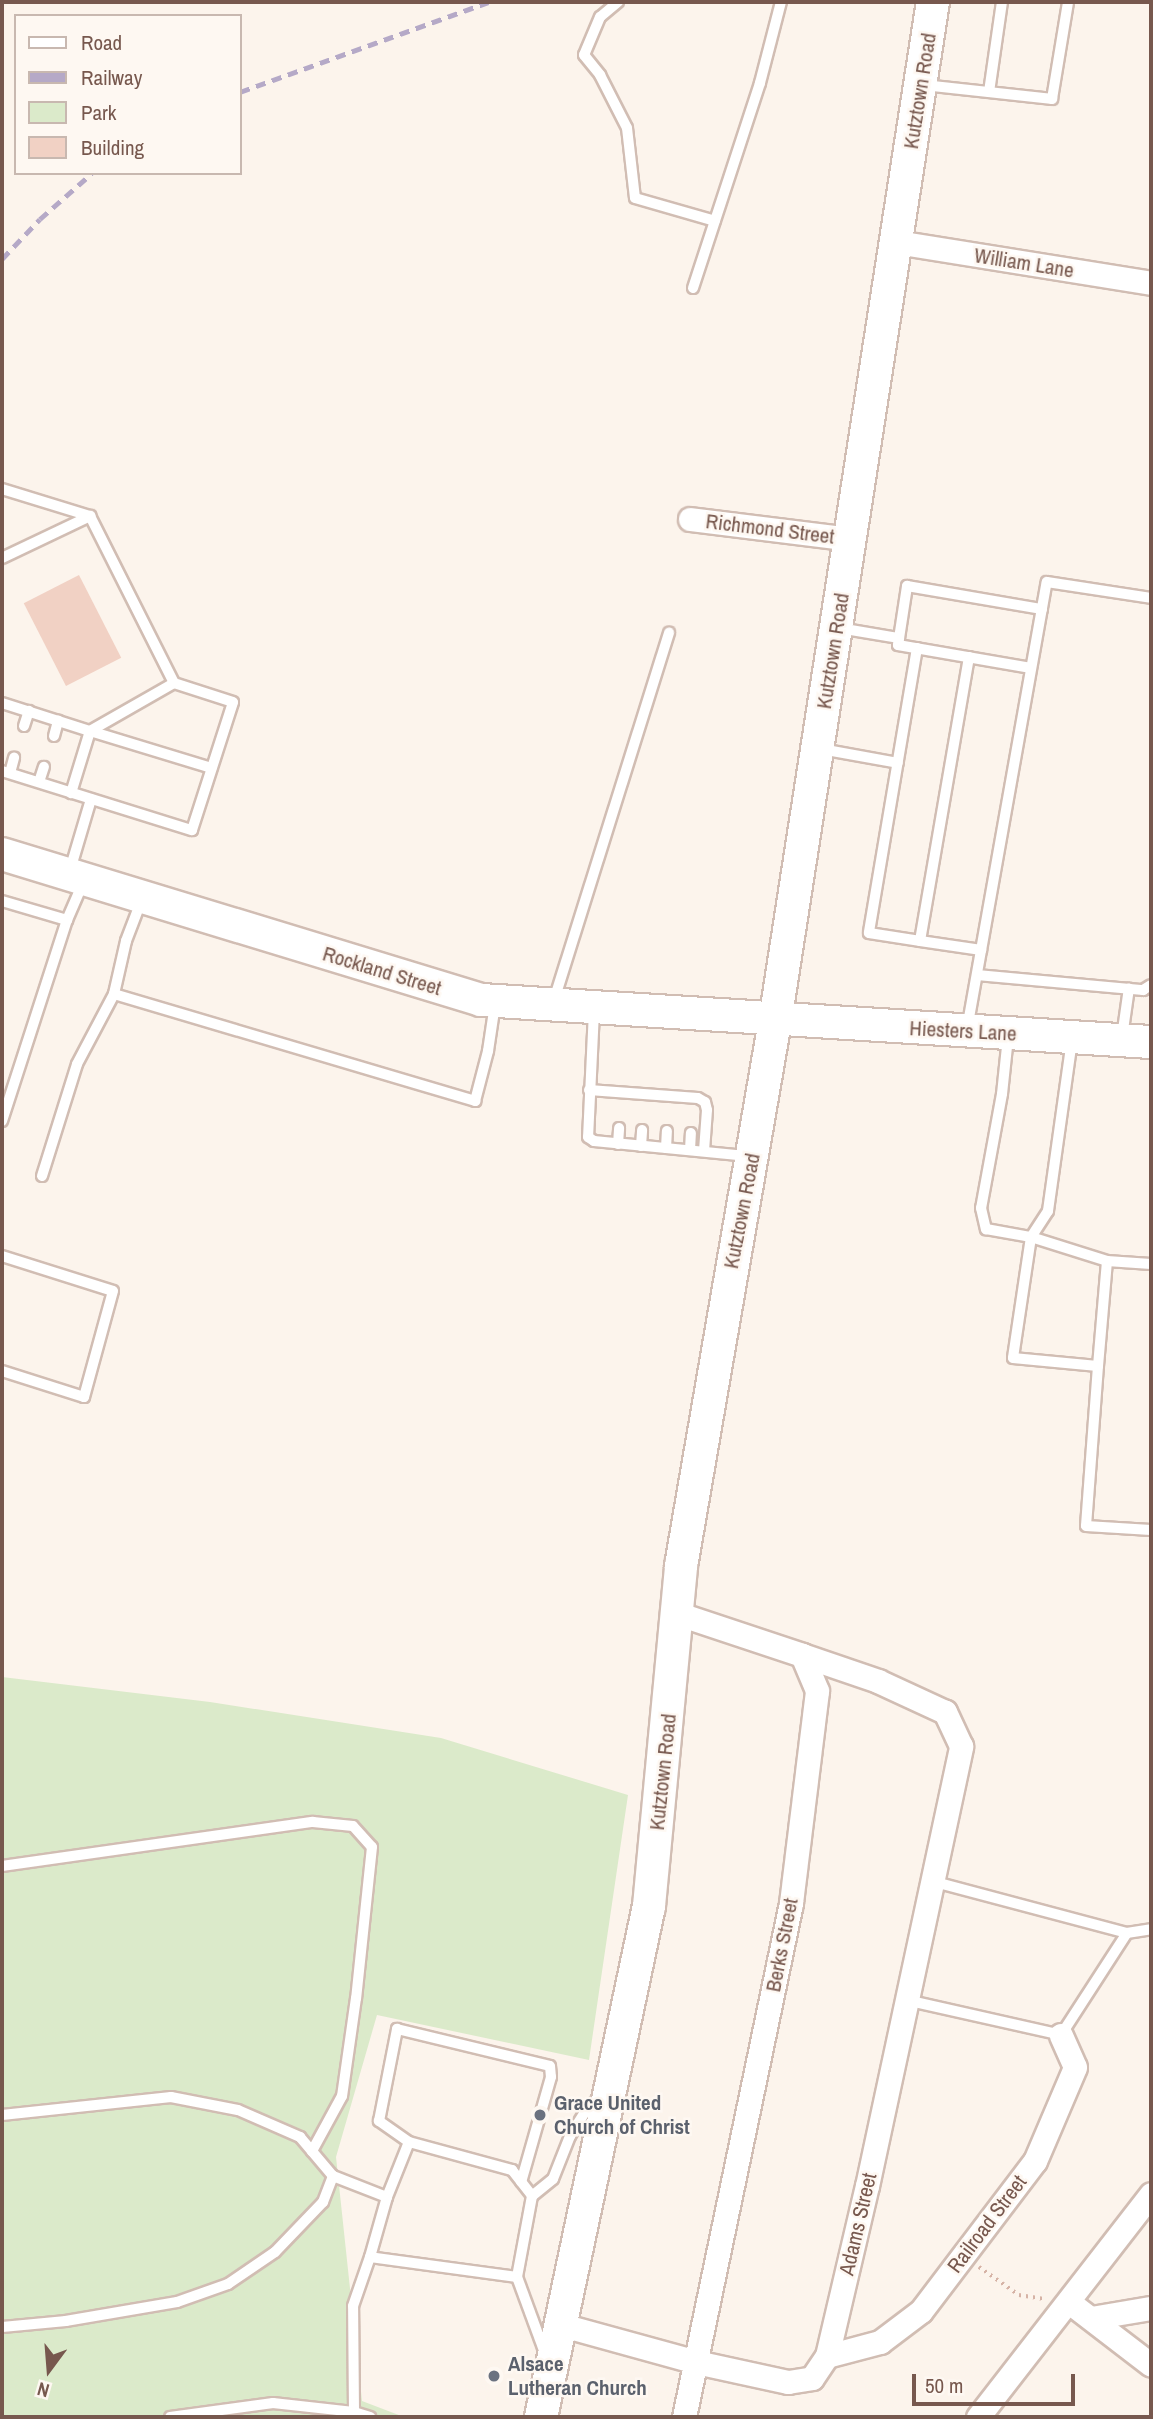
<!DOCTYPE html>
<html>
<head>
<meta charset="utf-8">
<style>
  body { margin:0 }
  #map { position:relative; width:1153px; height:2419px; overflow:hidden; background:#fcf4ec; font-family:"Archivo Narrow",sans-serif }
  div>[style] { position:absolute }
  .green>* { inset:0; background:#dbeaca }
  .building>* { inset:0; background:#f1d1c4; transform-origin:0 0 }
  .path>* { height:3.5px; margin-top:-1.75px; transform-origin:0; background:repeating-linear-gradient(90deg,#d6b3a6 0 2px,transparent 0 7px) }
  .roads { filter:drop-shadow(2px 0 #d1bdb3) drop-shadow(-2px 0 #d1bdb3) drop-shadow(0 2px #d1bdb3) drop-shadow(0 -2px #d1bdb3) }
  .lane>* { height:10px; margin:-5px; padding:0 5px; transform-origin:5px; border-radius:5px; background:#fff }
  .street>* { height:23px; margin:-11.5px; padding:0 11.5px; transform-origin:11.5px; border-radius:11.5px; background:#fff }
  .secondary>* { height:32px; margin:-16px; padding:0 16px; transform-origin:16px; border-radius:16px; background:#fff }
  .rail>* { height:5px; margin-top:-2.5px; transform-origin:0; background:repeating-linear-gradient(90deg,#b5a9c7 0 10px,transparent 0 17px) }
  .dots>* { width:19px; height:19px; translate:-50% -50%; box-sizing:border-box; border:4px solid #fef8f2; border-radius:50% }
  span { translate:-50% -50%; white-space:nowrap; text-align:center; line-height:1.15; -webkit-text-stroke:5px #fef8f2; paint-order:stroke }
  .street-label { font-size:21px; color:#77584e }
  .worship-label { font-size:21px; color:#5b616d; font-weight:700 }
  .left { translate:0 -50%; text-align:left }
  .frame { position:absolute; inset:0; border:4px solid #77584e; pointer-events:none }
  .legend { position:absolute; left:14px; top:14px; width:228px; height:161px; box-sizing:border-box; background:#fef8f2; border:2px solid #c8b8b0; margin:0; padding:9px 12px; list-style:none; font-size:21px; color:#77584e }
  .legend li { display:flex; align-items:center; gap:14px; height:35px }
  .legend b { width:35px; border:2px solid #c8b8b0 }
  .north { position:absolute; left:14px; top:2335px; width:70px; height:70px; -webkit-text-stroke:5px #fef8f2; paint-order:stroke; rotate:196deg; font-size:19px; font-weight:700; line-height:28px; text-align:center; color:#77584e }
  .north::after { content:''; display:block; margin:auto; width:24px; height:32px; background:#77584e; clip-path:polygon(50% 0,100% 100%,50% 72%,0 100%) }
  .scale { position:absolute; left:912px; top:2374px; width:163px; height:32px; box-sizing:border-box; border:4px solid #77584e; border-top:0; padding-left:9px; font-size:21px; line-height:24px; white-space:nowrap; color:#77584e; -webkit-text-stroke:5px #fef8f2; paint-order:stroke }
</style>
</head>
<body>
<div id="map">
  <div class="green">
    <div style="clip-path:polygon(2px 1677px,210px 1702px,441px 1738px,628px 1795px,589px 2060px,377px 2015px,336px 2157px,362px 2401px,404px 2417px,2px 2417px)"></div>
  </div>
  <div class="building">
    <div style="left:79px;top:575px;width:93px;height:62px;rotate:63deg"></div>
  </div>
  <div class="path">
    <div style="left:979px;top:2267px;width:49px;rotate:35deg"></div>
    <div style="left:1019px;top:2295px;width:24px;rotate:9deg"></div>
  </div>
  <div class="roads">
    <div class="lane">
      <div style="left:618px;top:2px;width:23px;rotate:140deg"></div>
      <div style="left:600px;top:17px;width:41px;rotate:112.8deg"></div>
      <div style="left:584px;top:55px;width:26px;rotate:51deg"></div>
      <div style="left:600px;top:75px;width:59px;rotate:63deg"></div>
      <div style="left:627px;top:128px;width:70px;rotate:83.5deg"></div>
      <div style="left:635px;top:198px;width:83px;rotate:16deg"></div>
      <div style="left:924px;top:85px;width:129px;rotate:6.2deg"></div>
      <div style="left:1052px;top:99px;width:98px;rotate:-80.6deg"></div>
      <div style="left:989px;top:92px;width:91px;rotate:-81.8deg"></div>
      <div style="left:693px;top:288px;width:216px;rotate:-71.9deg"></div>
      <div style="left:760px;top:83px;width:84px;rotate:-75.5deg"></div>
      <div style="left:2px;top:489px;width:92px;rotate:17.1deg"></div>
      <div style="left:90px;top:516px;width:187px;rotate:63.3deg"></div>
      <div style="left:174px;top:683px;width:97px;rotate:150.3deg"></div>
      <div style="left:90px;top:731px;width:127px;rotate:16.9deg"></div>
      <div style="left:2px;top:558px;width:98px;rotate:-25.5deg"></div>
      <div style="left:839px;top:628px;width:61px;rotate:9.5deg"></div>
      <div style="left:917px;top:648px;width:289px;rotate:99.6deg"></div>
      <div style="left:869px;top:933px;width:52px;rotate:8.9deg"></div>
      <div style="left:969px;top:657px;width:288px;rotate:99.8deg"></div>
      <div style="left:920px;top:941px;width:62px;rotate:8.4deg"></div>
      <div style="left:1031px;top:668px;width:135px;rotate:-170.2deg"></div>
      <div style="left:898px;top:645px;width:60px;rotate:-81.3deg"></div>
      <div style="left:907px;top:586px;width:137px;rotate:9.7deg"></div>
      <div style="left:2px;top:703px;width:92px;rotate:17.7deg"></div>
      <div style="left:90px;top:731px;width:65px;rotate:107deg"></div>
      <div style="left:24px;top:726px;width:16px;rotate:-72deg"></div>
      <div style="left:54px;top:736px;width:16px;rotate:-75deg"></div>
      <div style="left:821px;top:749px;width:78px;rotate:10.3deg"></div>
      <div style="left:2px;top:771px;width:199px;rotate:17.3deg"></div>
      <div style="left:192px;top:830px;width:134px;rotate:-72.2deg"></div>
      <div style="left:233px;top:702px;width:62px;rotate:-162.1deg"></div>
      <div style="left:10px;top:773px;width:16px;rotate:-75deg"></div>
      <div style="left:39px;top:782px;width:16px;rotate:-72deg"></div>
      <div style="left:70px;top:870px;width:74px;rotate:-73.5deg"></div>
      <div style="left:142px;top:899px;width:45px;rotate:110.9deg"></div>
      <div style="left:126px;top:941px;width:54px;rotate:102.8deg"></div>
      <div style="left:114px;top:994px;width:377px;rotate:16.5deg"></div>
      <div style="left:475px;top:1101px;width:52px;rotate:-75.4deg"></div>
      <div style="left:488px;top:1051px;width:48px;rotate:-81.5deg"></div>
      <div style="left:2px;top:901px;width:68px;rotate:16.3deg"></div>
      <div style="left:977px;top:975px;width:167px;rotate:5.2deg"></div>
      <div style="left:1143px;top:990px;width:9px;rotate:-32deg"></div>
      <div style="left:554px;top:1000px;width:385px;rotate:-72.6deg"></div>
      <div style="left:594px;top:1011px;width:126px;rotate:92.7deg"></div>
      <div style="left:588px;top:1137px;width:7px;rotate:34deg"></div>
      <div style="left:594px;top:1141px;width:155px;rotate:5.6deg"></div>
      <div style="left:967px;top:1029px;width:454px;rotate:-79.9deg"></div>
      <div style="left:1047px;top:582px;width:105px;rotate:8.7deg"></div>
      <div style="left:1008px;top:1037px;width:57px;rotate:96deg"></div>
      <div style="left:1002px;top:1094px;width:116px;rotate:100.4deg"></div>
      <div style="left:981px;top:1208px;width:22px;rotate:77deg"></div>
      <div style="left:986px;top:1229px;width:46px;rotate:10.1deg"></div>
      <div style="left:1031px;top:1237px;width:80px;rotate:17.5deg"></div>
      <div style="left:1107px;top:1261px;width:44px;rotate:3.9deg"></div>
      <div style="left:1122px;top:1037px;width:49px;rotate:-81.9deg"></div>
      <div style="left:1072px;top:1040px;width:173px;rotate:98deg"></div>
      <div style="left:1048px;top:1211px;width:31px;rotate:123deg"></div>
      <div style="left:1031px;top:1237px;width:122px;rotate:98.5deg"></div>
      <div style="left:1013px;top:1358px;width:85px;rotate:5.4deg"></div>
      <div style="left:1098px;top:1366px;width:160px;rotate:94.3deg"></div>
      <div style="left:1086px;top:1526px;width:65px;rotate:3.5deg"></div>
      <div style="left:589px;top:1090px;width:109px;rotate:4.2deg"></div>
      <div style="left:698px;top:1098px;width:8px;rotate:30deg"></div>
      <div style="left:705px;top:1102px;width:8px;rotate:76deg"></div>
      <div style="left:707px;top:1110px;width:41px;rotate:94.2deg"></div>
      <div style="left:2px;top:1121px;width:211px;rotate:-72.1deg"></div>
      <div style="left:67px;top:920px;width:40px;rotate:-66.6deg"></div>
      <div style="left:618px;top:1144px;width:16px;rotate:-86deg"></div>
      <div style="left:641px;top:1146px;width:16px;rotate:-86deg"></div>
      <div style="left:666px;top:1148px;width:17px;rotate:-87deg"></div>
      <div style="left:690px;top:1150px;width:17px;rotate:-87deg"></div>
      <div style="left:42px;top:1176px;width:117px;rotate:-72.6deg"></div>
      <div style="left:77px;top:1064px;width:79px;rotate:-62.1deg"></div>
      <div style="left:2px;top:1256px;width:116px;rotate:17.5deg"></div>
      <div style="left:113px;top:1291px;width:110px;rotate:105.3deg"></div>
      <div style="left:84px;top:1397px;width:86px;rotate:-162.4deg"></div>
      <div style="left:1098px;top:1366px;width:105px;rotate:-85.1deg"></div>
      <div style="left:2px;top:1866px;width:314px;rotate:-8.1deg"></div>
      <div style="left:313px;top:1822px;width:40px;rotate:5.7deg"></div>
      <div style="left:353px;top:1826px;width:28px;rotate:48deg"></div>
      <div style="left:372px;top:1847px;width:152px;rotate:96deg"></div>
      <div style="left:356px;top:1998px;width:99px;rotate:98.1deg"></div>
      <div style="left:342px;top:2096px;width:63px;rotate:118.6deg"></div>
      <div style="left:1127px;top:1933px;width:24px;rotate:-9deg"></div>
      <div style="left:906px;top:2000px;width:159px;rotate:12.7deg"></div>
      <div style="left:1061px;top:2035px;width:121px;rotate:-57.1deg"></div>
      <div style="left:1127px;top:1933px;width:203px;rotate:-165.1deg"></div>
      <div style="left:2px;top:2115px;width:170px;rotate:-6.1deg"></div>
      <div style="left:171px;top:2097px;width:68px;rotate:11deg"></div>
      <div style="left:238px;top:2110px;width:68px;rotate:23.5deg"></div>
      <div style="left:300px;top:2137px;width:51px;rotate:49.8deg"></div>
      <div style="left:333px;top:2176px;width:28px;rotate:111deg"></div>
      <div style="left:323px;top:2202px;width:69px;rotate:133.8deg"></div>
      <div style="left:275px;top:2252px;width:57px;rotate:145.8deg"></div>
      <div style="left:228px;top:2284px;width:54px;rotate:160.6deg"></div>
      <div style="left:177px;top:2302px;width:113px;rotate:170.3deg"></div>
      <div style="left:66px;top:2321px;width:64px;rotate:174.6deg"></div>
      <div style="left:409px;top:2142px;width:107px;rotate:15.2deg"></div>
      <div style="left:512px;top:2170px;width:33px;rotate:52deg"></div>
      <div style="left:532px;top:2196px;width:82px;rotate:100.5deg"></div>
      <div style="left:517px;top:2277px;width:148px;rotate:-172.3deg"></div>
      <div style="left:370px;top:2257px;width:62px;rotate:-74.2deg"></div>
      <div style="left:387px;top:2197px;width:59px;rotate:-68.2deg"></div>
      <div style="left:409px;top:2142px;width:37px;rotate:-145deg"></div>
      <div style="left:379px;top:2121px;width:94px;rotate:-78.9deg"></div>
      <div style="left:397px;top:2029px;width:157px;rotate:13.6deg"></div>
      <div style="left:550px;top:2066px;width:11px;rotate:85deg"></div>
      <div style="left:551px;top:2077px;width:109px;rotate:105.9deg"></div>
      <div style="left:333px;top:2176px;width:58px;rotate:21.3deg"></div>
      <div style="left:532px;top:2196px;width:27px;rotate:-39deg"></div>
      <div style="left:553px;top:2179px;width:46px;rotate:-68.4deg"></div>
      <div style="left:570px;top:2136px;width:32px;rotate:-58deg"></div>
      <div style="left:587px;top:2109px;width:16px;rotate:-43deg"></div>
      <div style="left:517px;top:2277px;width:81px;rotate:69.8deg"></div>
      <div style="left:354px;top:2412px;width:106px;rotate:-90.5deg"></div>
      <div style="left:353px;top:2306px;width:52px;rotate:-70.9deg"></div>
      <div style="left:170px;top:2417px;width:104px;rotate:-7.7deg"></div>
      <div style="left:273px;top:2403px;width:81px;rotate:6.3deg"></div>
      <div style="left:354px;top:2412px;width:17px;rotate:17deg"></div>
    </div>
    <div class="street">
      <div style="left:896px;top:242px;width:258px;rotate:9.1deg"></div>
      <div style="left:690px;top:519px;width:162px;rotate:7.1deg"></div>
      <div style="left:679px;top:1614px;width:130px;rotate:18.4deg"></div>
      <div style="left:802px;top:1655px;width:39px;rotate:67deg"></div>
      <div style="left:817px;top:1691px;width:214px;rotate:97deg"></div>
      <div style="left:791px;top:1903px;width:525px;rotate:101.76deg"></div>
      <div style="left:1069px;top:2302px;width:103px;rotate:37.5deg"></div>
      <div style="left:1091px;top:2318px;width:61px;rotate:-9.5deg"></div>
      <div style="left:562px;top:2325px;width:139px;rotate:15.4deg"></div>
      <div style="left:696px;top:2362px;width:94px;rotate:12.3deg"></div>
      <div style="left:788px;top:2382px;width:24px;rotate:-9deg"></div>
      <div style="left:812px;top:2378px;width:27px;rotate:-56deg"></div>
      <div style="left:827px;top:2356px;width:175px;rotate:-76.8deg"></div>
      <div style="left:867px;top:2186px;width:450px;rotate:-77.9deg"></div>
      <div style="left:961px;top:1746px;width:38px;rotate:-115deg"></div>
      <div style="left:945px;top:1712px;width:74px;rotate:-155.2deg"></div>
      <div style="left:878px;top:1681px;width:80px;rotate:-161.1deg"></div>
      <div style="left:827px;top:2356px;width:55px;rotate:-14.8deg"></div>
      <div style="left:880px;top:2342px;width:51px;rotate:-37.1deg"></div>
      <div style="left:921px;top:2311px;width:188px;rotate:-52.8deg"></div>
      <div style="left:1035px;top:2161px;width:102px;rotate:-66.9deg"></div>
      <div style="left:1075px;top:2067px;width:35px;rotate:-114deg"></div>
      <div style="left:978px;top:2417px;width:282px;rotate:-52.2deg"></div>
    </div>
    <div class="secondary">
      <div style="left:2px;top:854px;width:501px;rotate:16.95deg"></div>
      <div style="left:481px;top:1000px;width:671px;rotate:3.59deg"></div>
      <div style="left:541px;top:2417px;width:522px;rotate:-78.07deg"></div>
      <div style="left:649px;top:1906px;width:342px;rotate:-84.6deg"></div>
      <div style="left:681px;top:1566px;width:553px;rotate:-80.21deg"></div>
      <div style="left:775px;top:1021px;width:1031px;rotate:-81.19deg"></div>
    </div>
  </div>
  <div class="rail">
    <div style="left:240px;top:92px;width:264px;rotate:-19.9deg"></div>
    <div style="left:2px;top:259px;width:55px;rotate:-46.5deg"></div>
    <div style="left:40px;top:219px;width:69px;rotate:-41.5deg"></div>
  </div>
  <div class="dots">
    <div style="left:540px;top:2115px;background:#6b7280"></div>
    <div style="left:494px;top:2376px;background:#6b7280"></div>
  </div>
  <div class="street-label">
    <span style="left:920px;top:91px;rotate:-81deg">Kutztown Road</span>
    <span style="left:1024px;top:263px;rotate:9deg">William Lane</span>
    <span style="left:770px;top:529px;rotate:7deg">Richmond Street</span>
    <span style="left:833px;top:651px;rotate:-81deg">Kutztown Road</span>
    <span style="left:382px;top:971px;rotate:17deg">Rockland Street</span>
    <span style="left:963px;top:1031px;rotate:3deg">Hiesters Lane</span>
    <span style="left:742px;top:1211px;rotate:-79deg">Kutztown Road</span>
    <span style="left:663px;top:1772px;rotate:-84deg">Kutztown Road</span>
    <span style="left:782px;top:1945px;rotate:-79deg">Berks Street</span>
    <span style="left:858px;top:2224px;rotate:-77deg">Adams Street</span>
    <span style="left:987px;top:2224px;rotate:-53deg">Railroad Street</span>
  </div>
  <div class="worship-label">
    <span class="left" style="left:554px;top:2115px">Grace United<br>Church of Christ</span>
    <span class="left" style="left:508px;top:2376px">Alsace<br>Lutheran Church</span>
  </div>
  <div class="frame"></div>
  <ul class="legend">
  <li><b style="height:9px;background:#fff"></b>Road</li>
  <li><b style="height:9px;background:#b5a9c7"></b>Railway</li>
  <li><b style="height:19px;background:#dbeaca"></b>Park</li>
  <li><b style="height:19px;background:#f1d1c4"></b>Building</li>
  </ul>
  <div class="north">N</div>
  <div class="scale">50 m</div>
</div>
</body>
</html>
